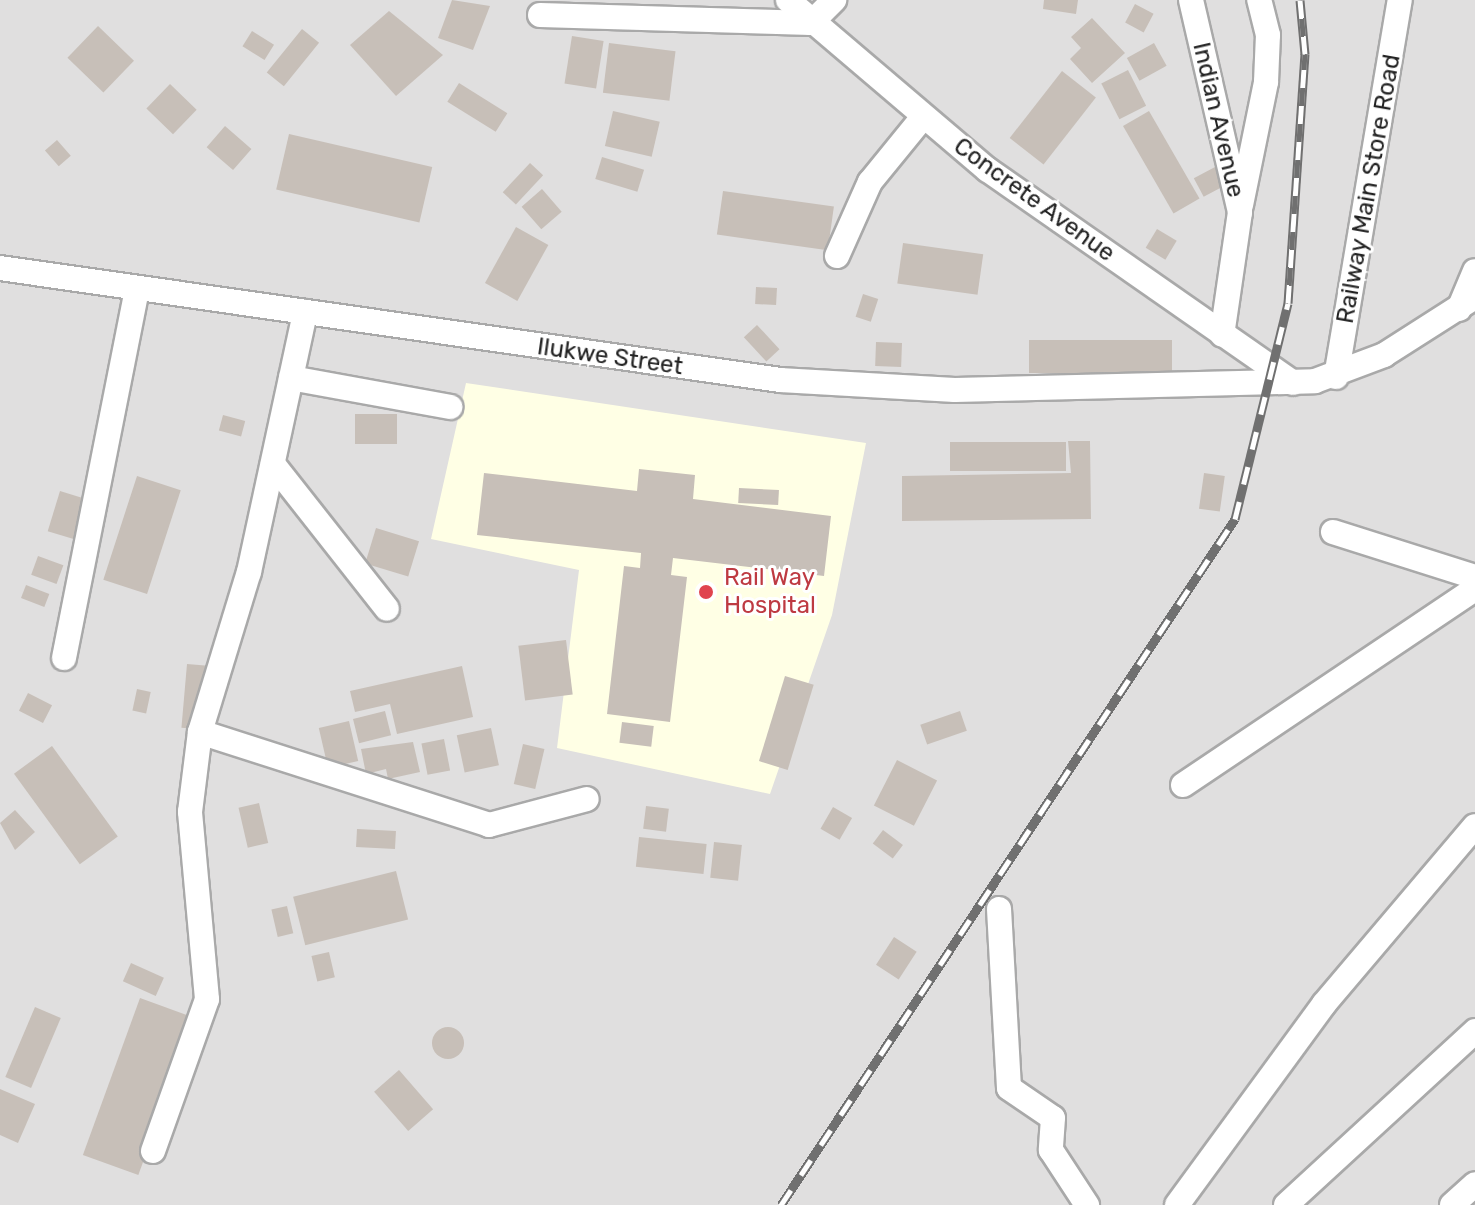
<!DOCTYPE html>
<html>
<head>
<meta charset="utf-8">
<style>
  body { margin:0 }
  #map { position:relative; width:1475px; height:1205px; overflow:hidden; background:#f2efe9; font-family:Rubik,sans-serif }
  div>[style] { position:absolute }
  .residential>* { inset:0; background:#e0dfdf; transform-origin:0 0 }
  .education>* { inset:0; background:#ffffe5 }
  .building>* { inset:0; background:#c7bfb8; transform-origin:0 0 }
  .round { border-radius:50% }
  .roads { filter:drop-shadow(2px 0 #a9a9a9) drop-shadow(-2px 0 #a9a9a9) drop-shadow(0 2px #a9a9a9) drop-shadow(0 -2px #a9a9a9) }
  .street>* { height:24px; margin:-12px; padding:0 12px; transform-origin:12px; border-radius:12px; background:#fff }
  .rail>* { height:9px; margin-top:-4.5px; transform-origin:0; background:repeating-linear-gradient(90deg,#fff 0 18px,#707070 0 36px); box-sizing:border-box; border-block:2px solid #707070 }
  .dots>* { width:22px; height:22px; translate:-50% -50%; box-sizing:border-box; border:4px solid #fff; border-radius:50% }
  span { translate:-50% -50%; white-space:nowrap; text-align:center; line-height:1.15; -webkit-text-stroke:6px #fff; paint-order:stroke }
  .street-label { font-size:24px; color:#222 }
  .health-label { font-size:24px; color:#be3a42 }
  .left { translate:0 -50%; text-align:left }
</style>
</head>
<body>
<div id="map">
  <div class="residential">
    <div style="left:0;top:0;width:1475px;height:1205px"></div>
  </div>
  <div class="education">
    <div style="clip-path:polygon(466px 383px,866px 443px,832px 615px,770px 794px,557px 748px,579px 570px,431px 539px)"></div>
  </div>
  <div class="building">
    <div style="clip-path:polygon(452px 0,490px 6px,473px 50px,438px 38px)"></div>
    <div style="clip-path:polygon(1044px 0,1078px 0,1076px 14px,1043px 9px)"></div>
    <div style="left:1135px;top:4px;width:21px;height:21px;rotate:28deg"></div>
    <div style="clip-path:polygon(389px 11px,443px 55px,396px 96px,350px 45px)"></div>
    <div style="clip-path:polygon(1092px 18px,1125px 53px,1092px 83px,1070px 59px,1081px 48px,1071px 37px)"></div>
    <div style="left:98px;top:26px;width:50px;height:44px;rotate:44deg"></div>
    <div style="left:302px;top:29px;width:22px;height:56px;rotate:39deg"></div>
    <div style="left:252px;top:31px;width:26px;height:18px;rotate:32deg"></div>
    <div style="left:572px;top:36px;width:32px;height:48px;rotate:9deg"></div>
    <div style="left:609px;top:43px;width:67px;height:50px;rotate:7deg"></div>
    <div style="left:1154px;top:43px;width:26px;height:31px;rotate:61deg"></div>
    <div style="left:1128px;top:70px;width:40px;height:30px;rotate:63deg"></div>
    <div style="left:1062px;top:71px;width:43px;height:85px;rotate:38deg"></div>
    <div style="left:459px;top:83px;width:57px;height:22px;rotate:32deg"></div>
    <div style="left:170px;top:84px;width:37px;height:34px;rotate:44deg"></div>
    <div style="left:613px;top:111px;width:48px;height:36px;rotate:13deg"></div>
    <div style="left:1149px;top:111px;width:101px;height:30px;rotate:60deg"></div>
    <div style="left:225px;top:126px;width:35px;height:28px;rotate:41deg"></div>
    <div style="left:289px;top:134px;width:147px;height:57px;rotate:13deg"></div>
    <div style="left:57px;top:140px;width:21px;height:16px;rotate:49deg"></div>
    <div style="left:602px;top:157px;width:44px;height:23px;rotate:17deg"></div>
    <div style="left:530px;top:163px;width:18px;height:40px;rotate:43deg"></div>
    <div style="left:1215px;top:167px;width:21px;height:24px;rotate:62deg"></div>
    <div style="left:542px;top:189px;width:30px;height:27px;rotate:49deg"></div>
    <div style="left:723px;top:191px;width:112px;height:44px;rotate:8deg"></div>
    <div style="left:516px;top:227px;width:37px;height:64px;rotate:29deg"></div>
    <div style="left:1157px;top:229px;width:23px;height:22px;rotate:31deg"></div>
    <div style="left:903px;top:243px;width:81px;height:41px;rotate:8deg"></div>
    <div style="left:756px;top:287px;width:21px;height:17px;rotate:3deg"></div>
    <div style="left:863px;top:294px;width:16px;height:24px;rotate:18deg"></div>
    <div style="left:757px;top:325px;width:33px;height:18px;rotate:47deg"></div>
    <div style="left:1172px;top:340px;width:33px;height:143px;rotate:90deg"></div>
    <div style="left:876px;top:342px;width:26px;height:24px;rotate:2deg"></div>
    <div style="left:397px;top:414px;width:30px;height:42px;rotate:90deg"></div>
    <div style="left:223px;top:415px;width:23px;height:16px;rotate:15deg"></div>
    <div style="clip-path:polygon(1068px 441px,1090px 441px,1091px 519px,902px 521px,902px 476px,1071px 473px)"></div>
    <div style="left:950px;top:442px;width:116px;height:29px"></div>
    <div style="clip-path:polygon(639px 469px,695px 475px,693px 499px,831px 516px,824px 576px,673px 558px,671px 575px,687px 577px,670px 722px,607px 714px,624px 566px,640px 568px,641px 553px,477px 535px,484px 473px,637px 491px)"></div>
    <div style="left:1204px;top:473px;width:21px;height:36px;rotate:8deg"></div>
    <div style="left:137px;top:476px;width:46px;height:109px;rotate:18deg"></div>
    <div style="left:739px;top:488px;width:40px;height:15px;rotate:3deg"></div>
    <div style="left:60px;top:491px;width:27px;height:42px;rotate:17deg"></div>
    <div style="left:376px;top:528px;width:45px;height:37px;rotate:17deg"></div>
    <div style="left:38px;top:556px;width:27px;height:20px;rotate:20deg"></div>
    <div style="left:26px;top:585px;width:25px;height:14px;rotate:21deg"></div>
    <div style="left:566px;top:640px;width:55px;height:48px;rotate:83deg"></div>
    <div style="left:187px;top:664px;width:21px;height:64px;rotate:5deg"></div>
    <div style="clip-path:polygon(462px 666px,473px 717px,397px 734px,390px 704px,355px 712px,350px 691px)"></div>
    <div style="left:785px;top:676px;width:30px;height:89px;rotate:17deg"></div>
    <div style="left:137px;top:689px;width:14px;height:22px;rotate:12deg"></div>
    <div style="left:28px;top:693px;width:27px;height:20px;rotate:27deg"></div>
    <div style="left:385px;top:711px;width:25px;height:33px;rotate:76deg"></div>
    <div style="left:960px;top:711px;width:21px;height:42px;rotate:71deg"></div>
    <div style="left:349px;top:721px;width:41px;height:31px;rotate:77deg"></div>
    <div style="left:622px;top:722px;width:32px;height:21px;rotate:7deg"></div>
    <div style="left:491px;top:728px;width:38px;height:35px;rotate:78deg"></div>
    <div style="left:444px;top:739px;width:32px;height:23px;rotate:79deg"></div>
    <div style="clip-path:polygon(413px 742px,420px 772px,388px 779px,386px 769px,366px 774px,361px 749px)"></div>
    <div style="left:523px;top:744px;width:22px;height:41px;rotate:13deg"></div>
    <div style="left:52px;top:746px;width:112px;height:47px;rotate:54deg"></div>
    <div style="left:897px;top:760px;width:45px;height:51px;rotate:27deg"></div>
    <div style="left:259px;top:803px;width:41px;height:21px;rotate:77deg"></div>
    <div style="left:646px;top:806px;width:23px;height:23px;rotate:7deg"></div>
    <div style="left:833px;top:807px;width:22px;height:25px;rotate:30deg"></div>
    <div style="clip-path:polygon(15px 810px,35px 832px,15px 850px,0 823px)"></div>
    <div style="left:357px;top:829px;width:39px;height:18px;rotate:3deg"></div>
    <div style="left:883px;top:830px;width:25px;height:17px;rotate:37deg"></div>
    <div style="left:639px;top:837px;width:68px;height:30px;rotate:6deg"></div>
    <div style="left:714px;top:842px;width:28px;height:36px;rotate:6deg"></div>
    <div style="left:396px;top:871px;width:50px;height:106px;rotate:76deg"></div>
    <div style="left:287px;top:906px;width:28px;height:16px;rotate:77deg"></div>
    <div style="left:894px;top:937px;width:27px;height:33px;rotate:33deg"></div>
    <div style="left:329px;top:952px;width:26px;height:18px;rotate:77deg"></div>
    <div style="left:131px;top:963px;width:36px;height:20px;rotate:24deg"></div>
    <div style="left:140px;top:998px;width:59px;height:167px;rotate:20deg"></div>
    <div style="left:35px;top:1007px;width:28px;height:76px;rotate:23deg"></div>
    <div class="round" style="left:432px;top:1027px;width:32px;height:32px"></div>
    <div style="left:399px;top:1070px;width:52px;height:33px;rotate:49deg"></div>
    <div style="clip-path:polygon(0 1089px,35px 1104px,18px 1143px,0 1135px)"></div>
  </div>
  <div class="roads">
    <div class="street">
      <div style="left:788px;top:0;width:262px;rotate:40.4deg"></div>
      <div style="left:988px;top:170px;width:372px;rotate:34.9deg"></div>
      <div style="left:1191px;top:0;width:218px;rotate:77deg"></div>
      <div style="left:1240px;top:212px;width:124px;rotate:98.3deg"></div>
      <div style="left:540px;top:15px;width:271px;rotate:1.7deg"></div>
      <div style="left:811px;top:23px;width:33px;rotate:-45deg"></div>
      <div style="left:1241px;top:205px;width:126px;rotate:-78.5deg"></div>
      <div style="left:1266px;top:82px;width:47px;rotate:-87.6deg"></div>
      <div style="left:1268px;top:35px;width:36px;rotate:-104deg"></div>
      <div style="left:837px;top:256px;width:81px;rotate:-66deg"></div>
      <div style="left:870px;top:182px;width:84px;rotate:-50.8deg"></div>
      <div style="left:0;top:268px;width:788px;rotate:8.17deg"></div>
      <div style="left:780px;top:380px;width:175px;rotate:3.3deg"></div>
      <div style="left:955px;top:390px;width:360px;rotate:-1.4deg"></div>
      <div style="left:1315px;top:381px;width:74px;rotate:-20.6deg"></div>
      <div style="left:1384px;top:355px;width:108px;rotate:-32.5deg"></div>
      <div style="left:1459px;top:309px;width:41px;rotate:-67.2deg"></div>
      <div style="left:1336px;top:377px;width:382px;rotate:-80.4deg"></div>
      <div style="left:291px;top:378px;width:162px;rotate:10.3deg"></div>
      <div style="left:273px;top:464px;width:184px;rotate:51.8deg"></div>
      <div style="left:1333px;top:532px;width:149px;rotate:17.6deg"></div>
      <div style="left:64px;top:658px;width:376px;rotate:-78.8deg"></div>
      <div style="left:200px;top:732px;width:304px;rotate:17.8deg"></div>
      <div style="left:489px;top:825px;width:101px;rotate:-14.9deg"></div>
      <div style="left:1183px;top:785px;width:352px;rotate:-33.9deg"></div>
      <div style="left:999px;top:909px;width:179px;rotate:86.8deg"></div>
      <div style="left:1009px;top:1088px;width:53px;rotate:34.3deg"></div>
      <div style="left:1053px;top:1118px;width:32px;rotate:94deg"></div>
      <div style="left:1051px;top:1150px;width:66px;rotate:56.8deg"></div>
      <div style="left:153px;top:1151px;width:161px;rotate:-70.4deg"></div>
      <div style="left:207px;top:999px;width:188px;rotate:-95.2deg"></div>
      <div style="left:190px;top:812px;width:81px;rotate:-82.9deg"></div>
      <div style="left:200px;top:732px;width:167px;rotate:-73deg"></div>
      <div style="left:249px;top:572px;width:266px;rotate:-77.8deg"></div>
      <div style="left:1177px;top:1205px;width:249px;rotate:-53.8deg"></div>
      <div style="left:1324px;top:1004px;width:233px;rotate:-49.7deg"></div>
      <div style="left:1286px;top:1205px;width:257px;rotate:-42.6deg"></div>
      <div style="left:1452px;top:1205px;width:31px;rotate:-42deg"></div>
    </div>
  </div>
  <div class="rail">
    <div style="left:781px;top:1205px;width:823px;rotate:-56.5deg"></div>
    <div style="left:1235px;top:519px;width:222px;rotate:-76.2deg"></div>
    <div style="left:1288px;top:303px;width:250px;rotate:-86.1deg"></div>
    <div style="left:1305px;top:54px;width:54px;rotate:-95.3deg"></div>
  </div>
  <div class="dots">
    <div style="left:706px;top:592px;background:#e0444e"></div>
  </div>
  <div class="street-label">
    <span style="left:1218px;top:120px;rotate:77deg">Indian Avenue</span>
    <span style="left:1369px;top:189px;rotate:-80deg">Railway Main Store Road</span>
    <span style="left:1034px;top:200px;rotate:36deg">Concrete Avenue</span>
    <span style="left:610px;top:357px;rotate:8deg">Ilukwe Street</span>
  </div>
  <div class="health-label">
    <span class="left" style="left:724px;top:592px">Rail Way<br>Hospital</span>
  </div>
</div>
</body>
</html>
